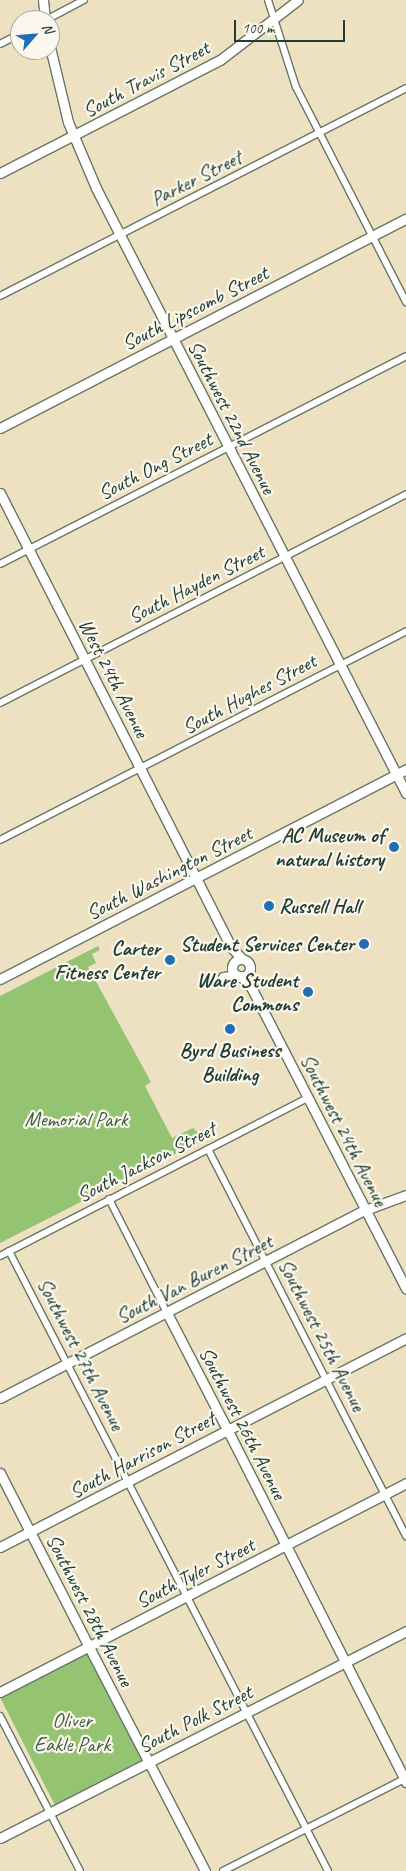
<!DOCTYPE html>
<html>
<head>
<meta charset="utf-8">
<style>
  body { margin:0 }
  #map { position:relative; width:406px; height:1871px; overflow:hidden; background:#eee1c1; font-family:Caveat,sans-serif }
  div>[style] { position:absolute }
  .green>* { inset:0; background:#94c372; transform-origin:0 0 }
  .roads { filter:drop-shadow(1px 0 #677665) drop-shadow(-1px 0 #677665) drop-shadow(0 1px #677665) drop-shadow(0 -1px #677665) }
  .minor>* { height:6px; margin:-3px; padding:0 3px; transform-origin:3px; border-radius:3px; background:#fff }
  .tertiary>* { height:9px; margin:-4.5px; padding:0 4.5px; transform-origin:4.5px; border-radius:4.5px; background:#fff }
  .secondary>* { height:9px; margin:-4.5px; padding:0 4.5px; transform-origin:4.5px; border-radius:4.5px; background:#fff }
  .secondary>.ring { margin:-4.5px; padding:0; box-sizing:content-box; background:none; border:9px solid #fff; border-radius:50% }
  .dots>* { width:14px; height:14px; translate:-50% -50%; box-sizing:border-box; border:2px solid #fbf7ec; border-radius:50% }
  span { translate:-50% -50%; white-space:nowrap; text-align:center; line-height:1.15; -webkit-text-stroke:4.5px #fbf7ec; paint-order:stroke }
  .street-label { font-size:21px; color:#1f3d34 }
  .poi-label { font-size:21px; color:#1f3d34; font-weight:700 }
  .right { translate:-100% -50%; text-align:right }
  .left { translate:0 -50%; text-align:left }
  .park-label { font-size:21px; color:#3c5e44 }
  .north { position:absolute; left:10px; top:10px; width:50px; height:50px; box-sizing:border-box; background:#fbf7ec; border:1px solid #a3ada2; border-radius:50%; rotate:63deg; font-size:14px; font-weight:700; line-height:20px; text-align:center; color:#1f3d34 }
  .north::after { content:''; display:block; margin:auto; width:18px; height:22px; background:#1f6fb2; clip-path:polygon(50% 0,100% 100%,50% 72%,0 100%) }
  .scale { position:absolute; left:234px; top:20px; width:111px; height:22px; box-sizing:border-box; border:2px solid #1f3d34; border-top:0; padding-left:6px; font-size:15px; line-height:18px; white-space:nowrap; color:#1f3d34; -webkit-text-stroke:4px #fbf7ec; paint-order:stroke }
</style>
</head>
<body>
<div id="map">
  <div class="green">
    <div style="clip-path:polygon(98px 946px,100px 950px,92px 954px,96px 963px,88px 967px,151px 1082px,145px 1086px,172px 1138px,193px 1128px,205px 1139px,0 1243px,0 996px)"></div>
    <div style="left:88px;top:1652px;width:121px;height:99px;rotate:63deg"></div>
  </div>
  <div class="roads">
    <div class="minor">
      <div style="left:268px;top:0;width:91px;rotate:72.2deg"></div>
      <div style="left:296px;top:87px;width:242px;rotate:62.9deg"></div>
      <div style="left:46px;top:20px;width:43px;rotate:-27.8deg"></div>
      <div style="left:0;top:44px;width:22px;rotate:-27deg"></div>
      <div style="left:0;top:296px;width:456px;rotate:-27.1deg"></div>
      <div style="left:0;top:564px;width:456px;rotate:-27.1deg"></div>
      <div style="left:0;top:703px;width:457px;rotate:-27.2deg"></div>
      <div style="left:0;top:840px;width:457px;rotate:-27.2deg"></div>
      <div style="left:208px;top:1149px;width:435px;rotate:62.9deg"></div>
      <div style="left:109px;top:1199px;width:128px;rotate:63deg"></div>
      <div style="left:9px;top:1251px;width:697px;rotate:62.77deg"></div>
      <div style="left:0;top:1256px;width:346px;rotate:-27.2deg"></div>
      <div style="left:0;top:1716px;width:174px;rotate:62.7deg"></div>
      <div style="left:223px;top:1871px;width:205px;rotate:-26.9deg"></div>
    </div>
    <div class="tertiary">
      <div style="left:43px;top:0;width:20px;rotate:84deg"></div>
      <div style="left:50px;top:47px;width:77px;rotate:76.5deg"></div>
      <div style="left:68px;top:122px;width:72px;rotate:67deg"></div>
      <div style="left:96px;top:188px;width:680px;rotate:62.87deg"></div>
      <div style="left:0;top:428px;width:457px;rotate:-27.3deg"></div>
      <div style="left:167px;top:1313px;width:131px;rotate:62.7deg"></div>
      <div style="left:0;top:1398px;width:411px;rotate:-27.3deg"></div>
      <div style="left:365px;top:1210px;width:44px;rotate:-20.1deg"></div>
      <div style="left:89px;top:1647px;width:252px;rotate:62.6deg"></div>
      <div style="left:0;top:1838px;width:456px;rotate:-27deg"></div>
    </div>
    <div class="secondary">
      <div style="left:0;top:173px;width:247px;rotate:-27.2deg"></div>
      <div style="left:220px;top:60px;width:98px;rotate:-37.6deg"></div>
      <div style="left:0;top:493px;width:509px;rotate:63.03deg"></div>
      <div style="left:231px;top:947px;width:16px;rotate:47deg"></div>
      <div class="ring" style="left:232px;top:959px;width:9px;height:9px"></div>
      <div style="left:241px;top:976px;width:15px;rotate:48deg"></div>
      <div style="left:251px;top:987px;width:339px;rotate:62.8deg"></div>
      <div style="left:223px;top:977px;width:14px;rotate:-8deg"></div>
      <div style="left:0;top:979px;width:457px;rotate:-27.3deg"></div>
      <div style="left:227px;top:1429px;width:396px;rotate:63.1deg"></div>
      <div style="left:0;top:1473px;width:195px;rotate:62.9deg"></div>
      <div style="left:0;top:1547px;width:457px;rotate:-27.2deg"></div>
      <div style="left:0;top:1692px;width:457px;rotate:-27.2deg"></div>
    </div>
  </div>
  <div class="dots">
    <div style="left:394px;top:847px;background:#1f6fb2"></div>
    <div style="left:269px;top:906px;background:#1f6fb2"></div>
    <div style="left:364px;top:944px;background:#1f6fb2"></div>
    <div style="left:170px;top:960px;background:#1f6fb2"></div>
    <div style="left:308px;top:992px;background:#1f6fb2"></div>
    <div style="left:230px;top:1029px;background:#1f6fb2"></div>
  </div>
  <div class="street-label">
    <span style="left:146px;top:79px;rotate:-28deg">South Travis Street</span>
    <span style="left:196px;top:178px;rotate:-27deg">Parker Street</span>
    <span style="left:195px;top:308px;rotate:-27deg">South Lipscomb Street</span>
    <span style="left:232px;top:417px;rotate:63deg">Southwest 22nd Avenue</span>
    <span style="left:155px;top:466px;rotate:-27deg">South Ong Street</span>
    <span style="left:196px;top:584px;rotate:-27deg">South Hayden Street</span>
    <span style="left:114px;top:678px;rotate:63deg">West 24th Avenue</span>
    <span style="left:249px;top:694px;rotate:-28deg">South Hughes Street</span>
    <span style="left:169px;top:873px;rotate:-27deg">South Washington Street</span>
    <span style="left:344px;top:1130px;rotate:63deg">Southwest 24th Avenue</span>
    <span style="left:146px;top:1162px;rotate:-27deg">South Jackson Street</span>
    <span style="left:194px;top:1279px;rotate:-27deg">South Van Buren Street</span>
    <span style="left:322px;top:1335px;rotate:63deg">Southwest 25th Avenue</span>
    <span style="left:81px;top:1354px;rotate:63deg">Southwest 27th Avenue</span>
    <span style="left:243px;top:1423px;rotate:63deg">Southwest 26th Avenue</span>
    <span style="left:142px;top:1455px;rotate:-28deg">South Harrison Street</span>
    <span style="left:195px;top:1573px;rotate:-27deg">South Tyler Street</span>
    <span style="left:90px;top:1610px;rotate:63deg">Southwest 28th Avenue</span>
    <span style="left:195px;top:1719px;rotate:-27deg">South Polk Street</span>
  </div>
  <div class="poi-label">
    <span class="right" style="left:384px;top:847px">AC Museum of<br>natural history</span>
    <span class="left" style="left:279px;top:906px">Russell Hall</span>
    <span class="right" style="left:354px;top:944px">Student Services Center</span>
    <span class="right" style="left:160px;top:960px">Carter<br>Fitness Center</span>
    <span class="right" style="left:298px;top:992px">Ware Student<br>Commons</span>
    <span style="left:230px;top:1062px">Byrd Business<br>Building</span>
  </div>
  <div class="park-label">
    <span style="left:76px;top:1119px">Memorial Park</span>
    <span style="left:72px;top:1732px">Oliver<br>Eakle Park</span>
  </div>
  <div class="north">N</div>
  <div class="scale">100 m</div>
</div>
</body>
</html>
